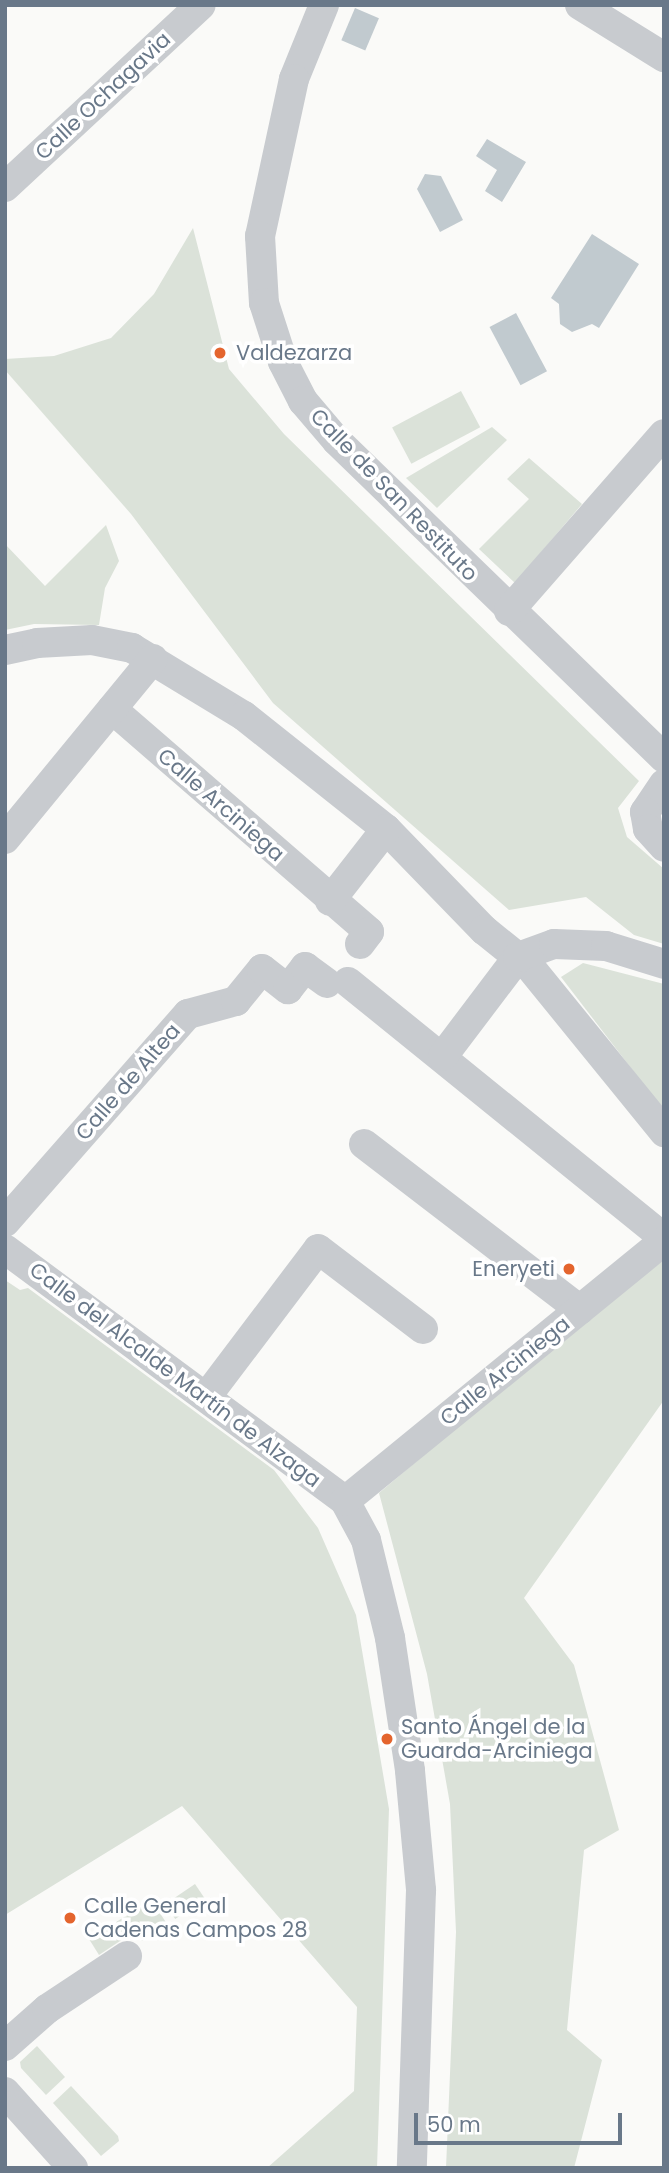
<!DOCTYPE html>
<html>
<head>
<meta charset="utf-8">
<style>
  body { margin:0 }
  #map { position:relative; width:669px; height:2173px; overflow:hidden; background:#fafaf8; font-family:Poppins,sans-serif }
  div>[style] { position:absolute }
  .green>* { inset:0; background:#dbe2d9; transform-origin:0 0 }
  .water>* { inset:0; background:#c1cacf; transform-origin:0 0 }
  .minor>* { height:30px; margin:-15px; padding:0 15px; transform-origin:15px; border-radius:15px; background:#c8cbcf }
  .dots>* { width:19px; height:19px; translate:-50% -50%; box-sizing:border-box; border:4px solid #fff; border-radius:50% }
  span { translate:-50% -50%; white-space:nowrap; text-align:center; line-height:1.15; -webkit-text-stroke:7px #fff; paint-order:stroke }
  .street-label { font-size:21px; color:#697889 }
  .poi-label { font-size:21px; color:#697889 }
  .left { translate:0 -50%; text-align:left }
  .right { translate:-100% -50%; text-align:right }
  .frame { position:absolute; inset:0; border:7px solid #697889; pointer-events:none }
  .scale { position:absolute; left:414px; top:2113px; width:208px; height:32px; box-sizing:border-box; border:4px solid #697889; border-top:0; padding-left:9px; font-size:21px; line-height:24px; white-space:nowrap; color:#697889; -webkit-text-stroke:5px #fff; paint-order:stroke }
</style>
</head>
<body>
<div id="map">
  <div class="green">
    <div style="clip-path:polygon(193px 228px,229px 369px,284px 434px,639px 781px,618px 808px,627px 837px,664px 869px,664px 944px,634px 935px,586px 897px,509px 910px,273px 703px,131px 514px,5px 370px,5px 359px,54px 356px,111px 338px,154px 294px)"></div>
    <div style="left:461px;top:391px;width:41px;height:78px;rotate:62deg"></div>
    <div style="clip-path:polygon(492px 427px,507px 440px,437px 508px,406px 478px)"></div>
    <div style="clip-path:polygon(529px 458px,582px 504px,515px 583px,479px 549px,529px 499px,507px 479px)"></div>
    <div style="clip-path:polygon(106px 525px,119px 561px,105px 588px,99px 625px,34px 624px,5px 630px,5px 544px,45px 586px)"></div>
    <div style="clip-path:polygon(583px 963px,664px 984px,664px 1111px,561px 977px)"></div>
    <div style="clip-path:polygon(664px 1252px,664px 1400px,524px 1598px,574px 1665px,619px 1830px,584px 1850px,567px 2030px,602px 2060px,574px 2168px,446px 2168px,456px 1932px,450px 1804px,427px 1674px,379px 1493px)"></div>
    <div style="clip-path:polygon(5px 1280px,20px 1290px,28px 1288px,274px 1470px,318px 1528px,356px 1615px,389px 1809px,377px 2168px,267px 2168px,354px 2091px,357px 2007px,182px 1806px,5px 1915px)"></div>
    <div style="left:195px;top:1884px;width:18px;height:36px;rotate:56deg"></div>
    <div style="clip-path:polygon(145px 1904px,152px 1914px,158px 1910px,167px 1924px,142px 1941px,135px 1931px,99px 1955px,89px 1939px)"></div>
    <div style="clip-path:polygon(37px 2046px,65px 2077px,46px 2095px,21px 2068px,20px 2062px)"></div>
    <div style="clip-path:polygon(71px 2086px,118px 2136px,119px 2141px,101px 2156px,53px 2103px)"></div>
  </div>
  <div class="water">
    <div style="left:355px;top:8px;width:26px;height:35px;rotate:23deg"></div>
    <div style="clip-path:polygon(487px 139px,526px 162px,502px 202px,485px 191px,497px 170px,476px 156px)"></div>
    <div style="clip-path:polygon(425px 174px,441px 176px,463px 220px,440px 232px,417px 189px)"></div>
    <div style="clip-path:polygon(592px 234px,639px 264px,599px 328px,592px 324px,572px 332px,560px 324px,559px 304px,551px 298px)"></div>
    <div style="left:516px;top:313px;width:66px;height:30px;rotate:62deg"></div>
  </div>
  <div class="minor">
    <div style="left:324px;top:5px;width:80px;rotate:112.1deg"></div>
    <div style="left:294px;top:79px;width:161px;rotate:102.2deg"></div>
    <div style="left:260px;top:236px;width:67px;rotate:86.6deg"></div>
    <div style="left:264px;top:303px;width:62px;rotate:72.1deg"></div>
    <div style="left:283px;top:362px;width:44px;rotate:62.9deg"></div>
    <div style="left:303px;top:401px;width:52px;rotate:49.6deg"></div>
    <div style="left:337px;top:441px;width:455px;rotate:44.1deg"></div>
    <div style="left:580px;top:5px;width:99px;rotate:31.8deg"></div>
    <div style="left:5px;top:187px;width:267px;rotate:-42.9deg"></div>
    <div style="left:509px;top:611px;width:235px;rotate:-48.8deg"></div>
    <div style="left:5px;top:650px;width:33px;rotate:-12deg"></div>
    <div style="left:37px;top:643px;width:55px;rotate:-3.1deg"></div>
    <div style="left:92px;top:640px;width:41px;rotate:11.3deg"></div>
    <div style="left:132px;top:648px;width:131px;rotate:31.3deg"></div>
    <div style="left:244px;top:716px;width:181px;rotate:38.5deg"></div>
    <div style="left:386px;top:829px;width:141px;rotate:45.9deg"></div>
    <div style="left:484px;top:930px;width:59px;rotate:38.8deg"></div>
    <div style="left:530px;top:967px;width:213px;rotate:50.9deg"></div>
    <div style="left:112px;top:709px;width:340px;rotate:40.9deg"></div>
    <div style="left:369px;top:932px;width:15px;rotate:127deg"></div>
    <div style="left:664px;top:784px;width:34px;rotate:124deg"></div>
    <div style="left:645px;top:812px;width:17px;rotate:80deg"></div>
    <div style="left:648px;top:829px;width:24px;rotate:48deg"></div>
    <div style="left:5px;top:839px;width:233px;rotate:-50.6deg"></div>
    <div style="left:330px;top:901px;width:91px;rotate:-52.1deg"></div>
    <div style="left:348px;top:982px;width:407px;rotate:39deg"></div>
    <div style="left:443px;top:1056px;width:124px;rotate:-52.9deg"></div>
    <div style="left:518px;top:957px;width:38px;rotate:-20deg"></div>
    <div style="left:554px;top:944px;width:52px;rotate:2.2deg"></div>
    <div style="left:606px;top:946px;width:61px;rotate:17.2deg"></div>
    <div style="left:364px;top:1144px;width:272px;rotate:37.5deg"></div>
    <div style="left:5px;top:1222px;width:277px;rotate:-48.7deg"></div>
    <div style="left:188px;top:1014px;width:50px;rotate:-15.2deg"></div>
    <div style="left:236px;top:1001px;width:41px;rotate:-50.9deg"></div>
    <div style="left:262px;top:969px;width:33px;rotate:38deg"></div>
    <div style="left:288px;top:989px;width:28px;rotate:-52deg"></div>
    <div style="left:305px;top:967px;width:27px;rotate:36deg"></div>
    <div style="left:5px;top:1249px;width:423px;rotate:36.5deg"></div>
    <div style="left:345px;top:1501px;width:44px;rotate:61.7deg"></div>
    <div style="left:366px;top:1540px;width:101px;rotate:76.2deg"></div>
    <div style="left:390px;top:1638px;width:134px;rotate:81.4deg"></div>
    <div style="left:410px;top:1771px;width:120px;rotate:84.7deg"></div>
    <div style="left:421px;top:1890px;width:278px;rotate:91.9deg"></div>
    <div style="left:207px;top:1396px;width:184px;rotate:-52.9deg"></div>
    <div style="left:318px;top:1249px;width:132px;rotate:37.3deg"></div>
    <div style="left:345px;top:1501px;width:412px;rotate:-39.2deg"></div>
    <div style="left:5px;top:2046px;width:56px;rotate:-41.4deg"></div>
    <div style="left:47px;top:2009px;width:96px;rotate:-33.5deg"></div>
    <div style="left:5px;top:2092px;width:102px;rotate:48.2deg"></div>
  </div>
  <div class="dots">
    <div style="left:220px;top:353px;background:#e4652e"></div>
    <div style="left:569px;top:1269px;background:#e4652e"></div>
    <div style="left:387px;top:1739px;background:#e4652e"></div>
    <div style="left:70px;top:1918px;background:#e4652e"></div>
  </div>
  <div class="street-label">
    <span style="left:103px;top:96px;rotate:-43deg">Calle Ochagavia</span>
    <span style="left:394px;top:495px;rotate:46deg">Calle de San Restituto</span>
    <span style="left:221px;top:805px;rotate:41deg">Calle Arciniega</span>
    <span style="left:128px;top:1082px;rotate:-49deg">Calle de Altea</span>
    <span style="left:505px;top:1371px;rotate:-39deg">Calle Arciniega</span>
    <span style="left:175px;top:1375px;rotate:37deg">Calle del Alcalde Martín de Alzaga</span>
  </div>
  <div class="poi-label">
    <span class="left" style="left:236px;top:353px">Valdezarza</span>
    <span class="right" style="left:555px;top:1269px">Eneryeti</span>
    <span class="left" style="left:401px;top:1739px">Santo Ángel de la<br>Guarda-Arciniega</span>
    <span class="left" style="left:84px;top:1918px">Calle General<br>Cadenas Campos 28</span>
  </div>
  <div class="frame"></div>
  <div class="scale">50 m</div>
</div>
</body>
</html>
